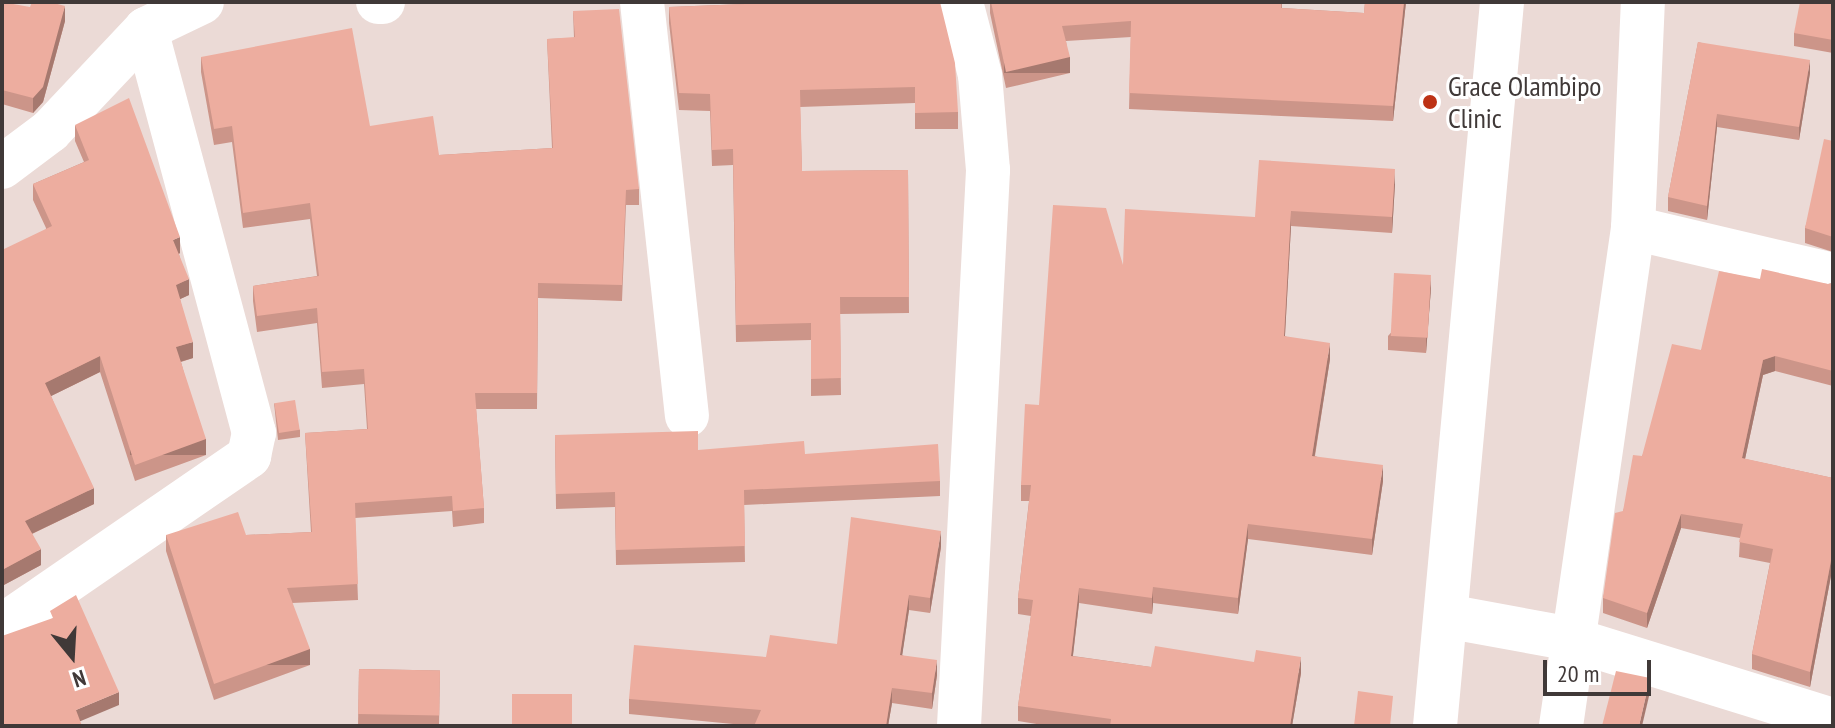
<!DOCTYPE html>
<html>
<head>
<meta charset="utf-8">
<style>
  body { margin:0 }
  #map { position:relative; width:1835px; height:728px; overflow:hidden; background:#ebdad6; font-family:"PT Sans Narrow",sans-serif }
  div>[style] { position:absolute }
  .minor>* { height:44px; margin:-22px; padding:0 22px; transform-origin:22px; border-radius:22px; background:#fff }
  .wall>* { inset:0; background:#cc9589; transform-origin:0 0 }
  .shaded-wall>* { inset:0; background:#a6796f; transform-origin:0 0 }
  .building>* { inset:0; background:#edad9f; transform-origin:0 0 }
  .dots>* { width:22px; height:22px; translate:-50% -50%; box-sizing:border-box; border:4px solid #fff; border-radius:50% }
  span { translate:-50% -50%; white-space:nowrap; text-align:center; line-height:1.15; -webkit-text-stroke:6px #fff; paint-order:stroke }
  .poi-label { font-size:28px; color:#403938 }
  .left { translate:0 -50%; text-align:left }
  .frame { position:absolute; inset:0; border:4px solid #403938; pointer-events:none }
  .north { position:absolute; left:32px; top:616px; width:80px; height:80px; -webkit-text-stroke:6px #fff; paint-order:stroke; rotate:162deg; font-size:22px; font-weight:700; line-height:32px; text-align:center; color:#403938 }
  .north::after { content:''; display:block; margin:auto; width:28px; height:36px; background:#403938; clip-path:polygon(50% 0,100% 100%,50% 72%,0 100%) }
  .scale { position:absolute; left:1543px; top:660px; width:108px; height:36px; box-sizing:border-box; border:4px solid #403938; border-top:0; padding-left:10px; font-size:24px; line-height:28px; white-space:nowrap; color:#403938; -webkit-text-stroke:6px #fff; paint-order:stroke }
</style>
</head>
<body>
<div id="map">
  <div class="minor">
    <div style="left:378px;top:2px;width:5px"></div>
    <div style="left:642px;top:2px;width:416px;rotate:83.8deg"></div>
    <div style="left:2px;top:167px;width:60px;rotate:-36.9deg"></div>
    <div style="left:50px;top:131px;width:140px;rotate:-46.7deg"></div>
    <div style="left:146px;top:29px;width:62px;rotate:-25.7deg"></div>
    <div style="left:1633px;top:228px;width:205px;rotate:13.2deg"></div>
    <div style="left:1446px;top:616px;width:127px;rotate:10.4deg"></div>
    <div style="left:1571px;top:639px;width:274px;rotate:17.2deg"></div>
    <div style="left:2px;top:626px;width:300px;rotate:-34.5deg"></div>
    <div style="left:249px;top:456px;width:24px;rotate:-78deg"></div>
    <div style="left:254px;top:433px;width:418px;rotate:-105deg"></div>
    <div style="left:959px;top:726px;width:557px;rotate:-87.01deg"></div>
    <div style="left:988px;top:170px;width:95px;rotate:-94.8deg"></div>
    <div style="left:980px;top:75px;width:75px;rotate:-104.6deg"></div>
    <div style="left:1435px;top:726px;width:727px;rotate:-84.71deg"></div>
    <div style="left:1561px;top:726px;width:503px;rotate:-81.77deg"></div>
    <div style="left:1633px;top:228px;width:226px;rotate:-87.5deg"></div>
  </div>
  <div class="wall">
    <div style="clip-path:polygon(2px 2px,65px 21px,43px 102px,33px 113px,2px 104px)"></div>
    <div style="clip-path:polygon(796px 2px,958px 112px,958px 129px,915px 129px,915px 103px,800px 107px,802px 171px,908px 170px,909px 313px,840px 314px,841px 395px,811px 396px,811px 340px,736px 342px,733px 165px,712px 166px,710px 111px,679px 110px,669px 23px,669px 7px)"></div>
    <div style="clip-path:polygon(990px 2px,1282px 2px,1282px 8px,1364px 13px,1365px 2px,1406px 2px,1393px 121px,1129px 109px,1131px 37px,1066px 41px,1070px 73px,1006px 88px,990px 13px)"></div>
    <div style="clip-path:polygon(1833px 2px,1833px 53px,1794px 46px,1794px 33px)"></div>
    <div style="clip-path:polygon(573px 11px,639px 189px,639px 205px,626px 205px,622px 301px,538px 298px,537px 409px,476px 409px,484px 508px,484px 523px,453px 527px,452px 511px,355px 518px,358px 600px,292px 603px,310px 665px,214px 700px,166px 551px,166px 535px,246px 535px,311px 532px,305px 433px,367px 429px,364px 384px,322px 388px,317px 323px,257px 332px,253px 301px,253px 286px,317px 276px,310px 219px,243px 228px,232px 142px,214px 145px,201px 72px,201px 57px,439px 155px,552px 148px,547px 39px,574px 38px)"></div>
    <div style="clip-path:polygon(1698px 42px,1810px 73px,1799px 140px,1717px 127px,1707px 220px,1668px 211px,1668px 197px)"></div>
    <div style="clip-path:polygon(75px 125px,180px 253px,179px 254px,189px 295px,180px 299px,193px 358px,181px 362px,206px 455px,135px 481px,100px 372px,51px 396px,94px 504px,32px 534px,41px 565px,2px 586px,46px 228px,33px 200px,33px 184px,84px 162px,75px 141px)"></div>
    <div style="clip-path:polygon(1833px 141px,1833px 252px,1805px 243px,1805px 228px)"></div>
    <div style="clip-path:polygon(1395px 184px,1392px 233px,1291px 226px,1285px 336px,1330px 359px,1315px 456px,1383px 481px,1372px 555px,1248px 539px,1238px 614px,1153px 603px,1152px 614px,1079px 603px,1073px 656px,1151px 667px,1301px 673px,1292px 726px,1049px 726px,1018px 721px,1018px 706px,1031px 616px,1018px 614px,1018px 598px,1029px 501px,1021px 501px,1021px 485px,1039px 405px,1123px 265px,1255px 217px)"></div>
    <div style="clip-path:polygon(1760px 279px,1828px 284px,1833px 283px,1833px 386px,1775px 371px,1763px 375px,1745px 459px,1833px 478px,1833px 565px,1810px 687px,1752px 669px,1752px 654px,1770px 563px,1739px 557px,1740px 538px,1681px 528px,1647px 628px,1603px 613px,1603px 598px,1623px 511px,1642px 456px,1701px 350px)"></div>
    <div style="clip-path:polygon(1431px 288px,1426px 353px,1388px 350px,1388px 336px)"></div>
    <div style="clip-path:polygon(274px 403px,300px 430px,300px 437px,278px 440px)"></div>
    <div style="clip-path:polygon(555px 435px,698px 450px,805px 454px,940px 481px,940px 496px,744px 505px,745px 562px,616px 565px,615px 507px,556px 509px)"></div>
    <div style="clip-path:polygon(941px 547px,930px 613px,909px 610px,902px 655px,937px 675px,932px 709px,892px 703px,888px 726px,754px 726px,629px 714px,629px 699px,766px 657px,837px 644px)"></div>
    <div style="left:359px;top:669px;width:81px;height:57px;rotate:1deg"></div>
  </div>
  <div class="shaded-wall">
    <div style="clip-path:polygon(1404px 2px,1406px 2px,1393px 121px,1393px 106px)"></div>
    <div style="clip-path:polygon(65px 6px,65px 21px,43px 102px,33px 113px,33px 98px)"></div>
    <div style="left:1070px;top:57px;width:16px;height:66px;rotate:90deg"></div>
    <div style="clip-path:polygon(1810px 60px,1810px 73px,1799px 140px,1799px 127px)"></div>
    <div style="clip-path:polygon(1717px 114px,1717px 127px,1707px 220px,1707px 206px)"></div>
    <div style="clip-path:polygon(1395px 169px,1395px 184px,1392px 233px,1392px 217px)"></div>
    <div style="clip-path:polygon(1291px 211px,1291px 226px,1284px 352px,1284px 336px)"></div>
    <div style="clip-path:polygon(180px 237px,180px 253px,173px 256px,173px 240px)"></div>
    <div style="clip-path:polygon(1431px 275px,1431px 288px,1426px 353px,1426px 340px)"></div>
    <div style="clip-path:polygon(189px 279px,189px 295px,176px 301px,176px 285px)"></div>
    <div style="clip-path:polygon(193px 342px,193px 358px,176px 363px,176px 347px)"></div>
    <div style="clip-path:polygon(1330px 343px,1330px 359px,1312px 472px,1312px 456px)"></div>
    <div style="clip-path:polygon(100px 356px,100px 372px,45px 399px,45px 383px)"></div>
    <div style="clip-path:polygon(1775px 356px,1775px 371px,1763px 375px,1742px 473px,1742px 458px,1763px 360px)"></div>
    <div style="left:206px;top:439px;width:16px;height:76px;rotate:90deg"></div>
    <div style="clip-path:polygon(1383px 465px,1383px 481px,1372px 555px,1372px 539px)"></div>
    <div style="clip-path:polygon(94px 488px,94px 504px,25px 537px,25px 521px)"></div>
    <div style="clip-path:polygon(1681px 514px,1681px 528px,1647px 628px,1647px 613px)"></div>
    <div style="clip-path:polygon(1248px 524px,1248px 539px,1238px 614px,1238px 598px)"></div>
    <div style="clip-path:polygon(941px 531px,941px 547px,930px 613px,930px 598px)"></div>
    <div style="clip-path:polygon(41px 549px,41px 565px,2px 586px,2px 570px)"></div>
    <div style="clip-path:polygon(1833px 550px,1833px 565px,1810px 687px,1810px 672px)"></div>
    <div style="clip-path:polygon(1153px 587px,1153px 603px,1152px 614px,1152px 598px)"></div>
    <div style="clip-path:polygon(1079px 588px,1079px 603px,1071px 671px,1071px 656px)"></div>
    <div style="clip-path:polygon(909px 595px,909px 610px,900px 670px,900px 655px)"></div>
    <div style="left:310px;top:649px;width:16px;height:102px;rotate:90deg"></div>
    <div style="clip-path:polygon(1301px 657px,1301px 673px,1292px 726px,1290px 726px)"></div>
    <div style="clip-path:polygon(937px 660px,937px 675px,932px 709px,932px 693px)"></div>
    <div style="clip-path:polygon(1650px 678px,1650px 692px,1642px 726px,1639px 726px)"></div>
    <div style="clip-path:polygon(892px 688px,892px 703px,888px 726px,886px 726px)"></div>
    <div style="clip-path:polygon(119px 692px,119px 705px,76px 723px,76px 710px)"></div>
  </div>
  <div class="building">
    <div style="clip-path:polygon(2px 2px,30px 7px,32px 2px,50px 2px,65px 6px,43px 87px,33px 98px,2px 90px)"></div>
    <div style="clip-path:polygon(796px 2px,940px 2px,955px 63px,958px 112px,915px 113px,915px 87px,800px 90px,802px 171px,908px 170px,909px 297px,840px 297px,841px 378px,811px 379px,811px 323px,736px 325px,733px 149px,712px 150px,710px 94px,679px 93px,669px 7px)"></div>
    <div style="clip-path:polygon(991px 2px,1281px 2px,1281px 8px,1364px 13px,1365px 2px,1404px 2px,1393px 106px,1129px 93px,1131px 21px,1062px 26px,1070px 57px,1006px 72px)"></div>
    <div style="clip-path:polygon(1800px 2px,1833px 2px,1833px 40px,1794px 33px)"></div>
    <div style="clip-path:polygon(619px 9px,639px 189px,626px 190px,622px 285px,538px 283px,537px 393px,475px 393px,484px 508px,453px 511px,452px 496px,355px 503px,358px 584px,287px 588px,310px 649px,214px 684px,166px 535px,238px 512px,246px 535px,312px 532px,305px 433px,368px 429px,364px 369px,322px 372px,317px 308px,257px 316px,253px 286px,319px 276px,310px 203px,243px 213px,232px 126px,214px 129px,201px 57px,352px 28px,370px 126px,433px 116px,439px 155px,553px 148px,547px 39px,575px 37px,573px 11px)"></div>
    <div style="clip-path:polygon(1698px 42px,1810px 60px,1799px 127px,1717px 114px,1707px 206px,1668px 197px)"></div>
    <div style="clip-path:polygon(129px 98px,180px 237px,173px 240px,189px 279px,176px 285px,193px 342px,176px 347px,206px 439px,135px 465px,100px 356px,45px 383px,94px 488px,25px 521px,41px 549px,2px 570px,2px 250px,52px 226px,33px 184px,89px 160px,75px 125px)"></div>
    <div style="clip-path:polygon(1824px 139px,1833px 141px,1833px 237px,1805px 228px)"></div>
    <div style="clip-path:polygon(1259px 160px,1395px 169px,1392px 217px,1291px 211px,1284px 336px,1330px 343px,1312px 456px,1383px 465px,1372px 539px,1248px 524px,1238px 598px,1153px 587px,1152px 598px,1079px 588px,1071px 656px,1151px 667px,1155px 646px,1254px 662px,1256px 650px,1301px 657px,1290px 726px,1110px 726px,1111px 719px,1018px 706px,1033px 600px,1018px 598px,1031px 485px,1021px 485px,1025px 404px,1039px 405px,1053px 205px,1106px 208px,1123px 265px,1125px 209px,1255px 217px)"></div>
    <div style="clip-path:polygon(1762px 269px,1828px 284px,1833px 283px,1833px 371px,1775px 356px,1763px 360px,1742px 458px,1833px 478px,1833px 550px,1810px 672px,1752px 654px,1773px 549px,1739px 542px,1743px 524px,1681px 514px,1647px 613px,1603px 598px,1615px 513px,1623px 511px,1633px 455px,1642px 456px,1672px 344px,1701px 350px,1719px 271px,1760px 279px)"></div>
    <div style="left:1394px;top:273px;width:37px;height:63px;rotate:3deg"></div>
    <div style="left:295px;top:400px;width:30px;height:21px;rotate:81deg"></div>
    <div style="clip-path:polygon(698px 431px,698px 450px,804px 441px,805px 454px,938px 444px,940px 481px,744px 490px,745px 546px,616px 550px,615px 492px,556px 494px,555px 435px)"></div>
    <div style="clip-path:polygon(851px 517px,941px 531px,930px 598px,909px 595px,900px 655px,937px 660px,932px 693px,892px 688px,886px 726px,754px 726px,761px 710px,629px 699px,634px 645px,766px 657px,770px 635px,837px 644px)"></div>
    <div style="clip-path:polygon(76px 595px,119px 692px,76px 710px,82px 726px,2px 726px,2px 636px,53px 618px,50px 611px)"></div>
    <div style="left:359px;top:669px;width:81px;height:45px;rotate:1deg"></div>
    <div style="clip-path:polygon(1616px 671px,1650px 678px,1639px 726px,1602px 726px)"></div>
    <div style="clip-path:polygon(1358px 691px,1393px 696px,1390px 726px,1354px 726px)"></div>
    <div style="left:512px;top:694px;width:60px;height:32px"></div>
  </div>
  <div class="dots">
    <div style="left:1430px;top:102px;background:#bd3215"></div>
  </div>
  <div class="poi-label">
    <span class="left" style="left:1448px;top:102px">Grace Olambipo<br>Clinic</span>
  </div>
  <div class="frame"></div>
  <div class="north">N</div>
  <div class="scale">20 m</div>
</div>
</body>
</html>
